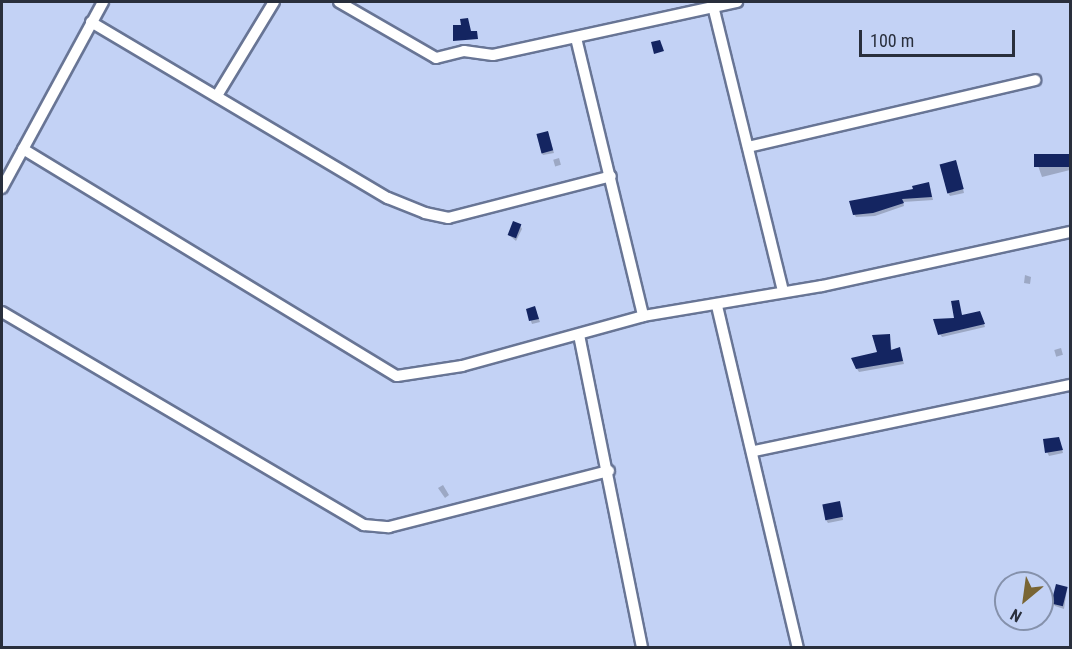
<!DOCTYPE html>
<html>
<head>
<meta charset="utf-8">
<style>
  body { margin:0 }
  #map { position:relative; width:1072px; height:649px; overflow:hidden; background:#c3d2f5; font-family:"Roboto Condensed",sans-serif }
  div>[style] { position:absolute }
  .shadow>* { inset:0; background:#0003; transform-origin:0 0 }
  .building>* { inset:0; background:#142561; transform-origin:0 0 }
  .roads { filter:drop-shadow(2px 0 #687595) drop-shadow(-2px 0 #687595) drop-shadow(0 2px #687595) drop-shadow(0 -2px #687595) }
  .street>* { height:10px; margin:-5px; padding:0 5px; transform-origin:5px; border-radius:5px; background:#fff }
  span { translate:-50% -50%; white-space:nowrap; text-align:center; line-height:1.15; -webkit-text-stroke:6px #c3d2f5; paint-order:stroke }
  .frame { position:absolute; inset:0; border:3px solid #292f3c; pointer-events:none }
  .north { position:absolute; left:994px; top:571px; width:60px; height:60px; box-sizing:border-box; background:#c3d2f5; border:2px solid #8591ab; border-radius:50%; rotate:209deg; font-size:16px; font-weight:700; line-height:24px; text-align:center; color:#292f3c }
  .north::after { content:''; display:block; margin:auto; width:21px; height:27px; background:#796534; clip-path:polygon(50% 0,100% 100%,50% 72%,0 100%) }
  .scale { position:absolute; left:859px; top:30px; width:156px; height:27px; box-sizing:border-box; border:3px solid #292f3c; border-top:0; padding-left:8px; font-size:18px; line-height:21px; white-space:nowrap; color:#292f3c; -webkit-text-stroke:4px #c3d2f5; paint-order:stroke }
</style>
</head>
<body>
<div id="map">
  <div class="shadow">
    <div style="clip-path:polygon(548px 133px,554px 153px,543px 155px,541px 152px)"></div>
    <div style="clip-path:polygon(1070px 154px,1070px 170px,1042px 177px,1037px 163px)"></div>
    <div style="left:559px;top:158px;width:7px;height:6px;rotate:74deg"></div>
    <div style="clip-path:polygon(956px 162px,964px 193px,950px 196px,948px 193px)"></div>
    <div style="clip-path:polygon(930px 187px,933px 200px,903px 202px,904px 206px,875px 216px,856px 217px,854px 214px)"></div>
    <div style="clip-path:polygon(520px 225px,522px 229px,516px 241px,509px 235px)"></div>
    <div style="clip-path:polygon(1025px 275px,1031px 277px,1030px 284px,1024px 283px)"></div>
    <div style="clip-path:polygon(527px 310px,536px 311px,540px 322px,532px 324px)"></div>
    <div style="clip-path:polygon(962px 316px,981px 316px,985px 327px,942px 337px,940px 334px)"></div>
    <div style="clip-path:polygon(889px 336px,892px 351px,901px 352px,904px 364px,859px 372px,857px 369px,878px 353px)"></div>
    <div style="left:1061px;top:348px;width:7px;height:7px;rotate:74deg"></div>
    <div style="clip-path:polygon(1060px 442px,1063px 453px,1049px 456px,1047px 452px)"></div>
    <div style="clip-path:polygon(443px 485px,449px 495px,445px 498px,438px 488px)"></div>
    <div style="clip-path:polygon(841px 506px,843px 520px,828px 523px,826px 520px)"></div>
    <div style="clip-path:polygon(1067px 589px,1064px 609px,1055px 606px,1053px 603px)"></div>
  </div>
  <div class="building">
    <div style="clip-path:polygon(468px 18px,471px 31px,477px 31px,478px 39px,453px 41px,453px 25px,461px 25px,460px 19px)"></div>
    <div style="clip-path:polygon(660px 40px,664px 51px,654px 54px,651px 42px)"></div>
    <div style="left:548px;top:131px;width:20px;height:12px;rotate:75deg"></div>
    <div style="left:1071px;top:154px;width:13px;height:37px;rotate:90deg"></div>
    <div style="left:956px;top:160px;width:30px;height:17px;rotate:75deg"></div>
    <div style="clip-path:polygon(929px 182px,932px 197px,902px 199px,904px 203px,873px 213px,853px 215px,849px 201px,913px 189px,912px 186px)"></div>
    <div style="left:513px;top:221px;width:9px;height:15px;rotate:21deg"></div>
    <div style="clip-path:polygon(959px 300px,962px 315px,980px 311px,985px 324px,938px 335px,933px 319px,954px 318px,951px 301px)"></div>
    <div style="clip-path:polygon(535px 306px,539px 319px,529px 321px,526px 309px)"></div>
    <div style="clip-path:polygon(890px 334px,891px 350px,900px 347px,903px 361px,856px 369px,851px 358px,877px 352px,872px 335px)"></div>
    <div style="clip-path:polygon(1059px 437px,1063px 450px,1045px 453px,1043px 439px)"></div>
    <div style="left:840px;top:501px;width:16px;height:18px;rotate:79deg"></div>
    <div style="left:1056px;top:584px;width:12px;height:20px;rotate:14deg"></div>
  </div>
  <div class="roads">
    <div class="street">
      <div style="left:339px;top:2px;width:112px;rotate:30deg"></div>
      <div style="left:436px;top:58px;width:29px;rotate:-14deg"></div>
      <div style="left:464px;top:51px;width:29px;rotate:8deg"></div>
      <div style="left:493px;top:55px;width:250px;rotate:-12.3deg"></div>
      <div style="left:713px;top:6px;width:293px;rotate:76.2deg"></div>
      <div style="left:91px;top:22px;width:345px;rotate:30.7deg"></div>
      <div style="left:388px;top:198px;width:40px;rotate:22deg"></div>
      <div style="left:425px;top:213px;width:24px;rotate:12deg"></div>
      <div style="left:448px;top:218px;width:168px;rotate:-14.4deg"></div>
      <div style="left:576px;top:38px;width:286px;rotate:76.4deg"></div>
      <div style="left:218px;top:94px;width:108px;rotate:-58.7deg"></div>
      <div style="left:748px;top:147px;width:295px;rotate:-13.1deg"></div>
      <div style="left:23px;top:149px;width:437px;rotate:31.3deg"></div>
      <div style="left:397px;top:376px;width:66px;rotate:-8.7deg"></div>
      <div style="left:462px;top:366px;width:188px;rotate:-15.4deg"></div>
      <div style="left:643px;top:316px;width:181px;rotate:-9.5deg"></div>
      <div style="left:822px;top:286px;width:254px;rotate:-12.3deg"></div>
      <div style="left:2px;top:188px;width:212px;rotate:-61.5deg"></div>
      <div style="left:717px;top:306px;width:351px;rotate:76.7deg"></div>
      <div style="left:2px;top:312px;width:420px;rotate:30.5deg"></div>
      <div style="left:364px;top:525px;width:25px;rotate:5deg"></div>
      <div style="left:389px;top:527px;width:227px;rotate:-14.3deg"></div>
      <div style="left:579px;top:335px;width:319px;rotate:78.6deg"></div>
      <div style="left:754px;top:451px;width:323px;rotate:-11.8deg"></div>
    </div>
  </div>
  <div class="frame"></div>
  <div class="north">N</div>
  <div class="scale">100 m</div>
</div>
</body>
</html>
